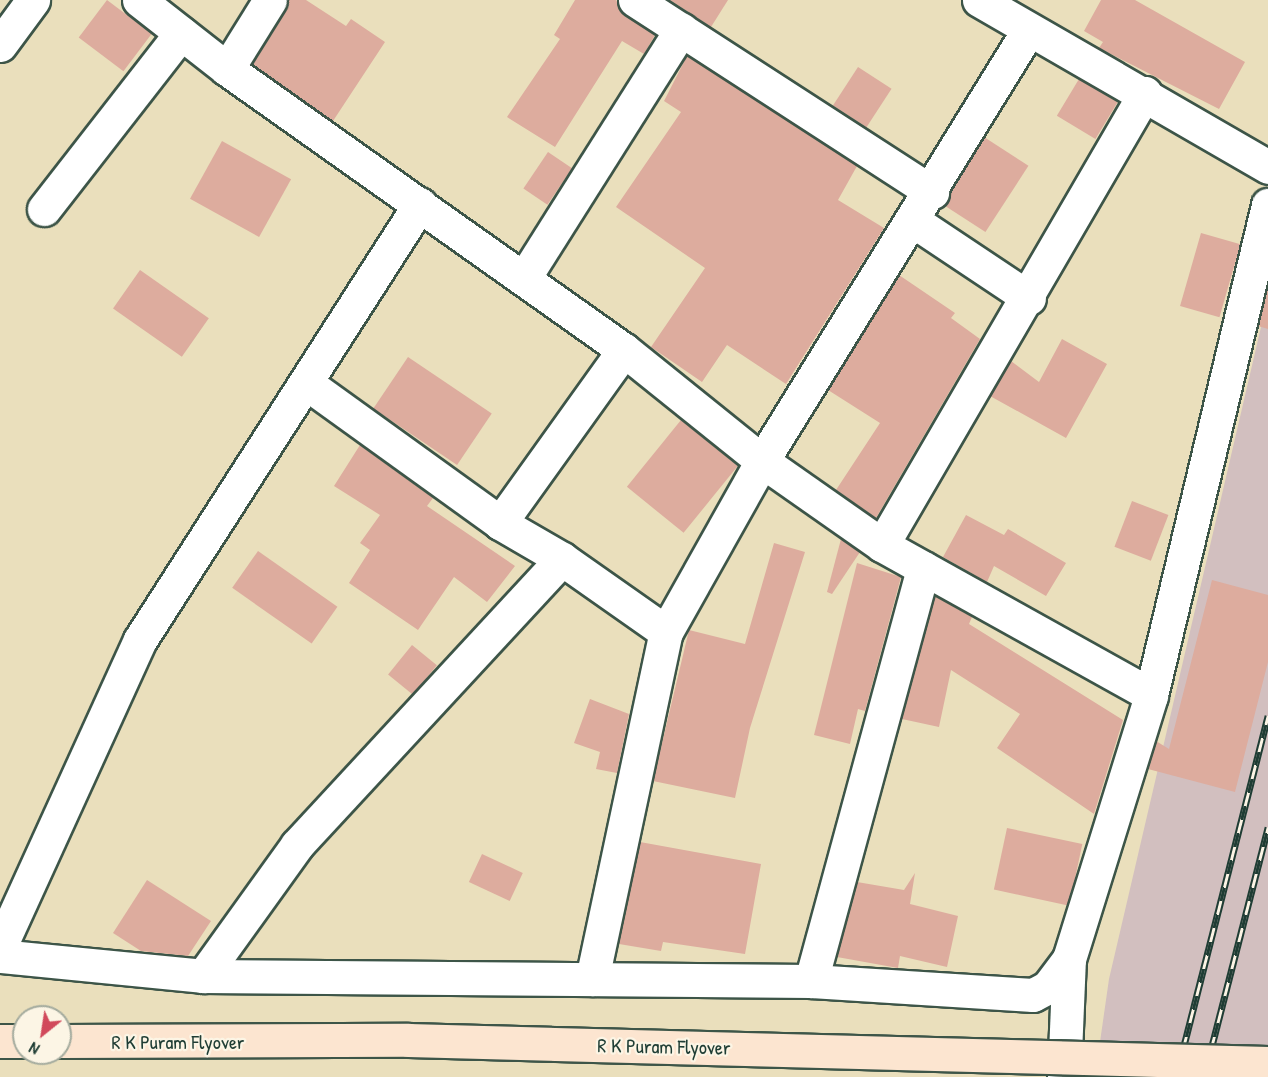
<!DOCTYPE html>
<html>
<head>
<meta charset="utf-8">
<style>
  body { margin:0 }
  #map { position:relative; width:1268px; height:1077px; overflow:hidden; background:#eadfbc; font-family:"Patrick Hand",sans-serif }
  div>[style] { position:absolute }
  .industrial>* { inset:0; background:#d2bfbf }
  .building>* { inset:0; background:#ddac9e; transform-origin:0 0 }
  .roads { filter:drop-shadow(2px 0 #3d5548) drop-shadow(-2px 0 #3d5548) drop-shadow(0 2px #3d5548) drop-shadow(0 -2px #3d5548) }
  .minor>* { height:33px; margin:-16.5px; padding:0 16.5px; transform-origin:16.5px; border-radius:16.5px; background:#fff }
  .tertiary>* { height:33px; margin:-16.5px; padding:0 16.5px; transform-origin:16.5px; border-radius:16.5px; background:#fff }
  .secondary>* { height:33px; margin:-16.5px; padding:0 16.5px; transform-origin:16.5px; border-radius:16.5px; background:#fce5d0 }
  .rail>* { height:7px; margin-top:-3.5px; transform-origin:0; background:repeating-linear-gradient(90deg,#fcf5e5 0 14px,#1f3d34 0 28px); box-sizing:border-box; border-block:2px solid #1f3d34 }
  .bridges { filter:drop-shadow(2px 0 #3d5548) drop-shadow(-2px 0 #3d5548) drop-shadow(0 2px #3d5548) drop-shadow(0 -2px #3d5548) }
  .secondary-bridge>* { height:33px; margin:-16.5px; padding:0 16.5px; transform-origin:16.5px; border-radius:16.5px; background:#fce5d0 }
  span { translate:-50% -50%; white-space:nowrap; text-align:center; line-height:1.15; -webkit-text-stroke:4.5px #fcf5e5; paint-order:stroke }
  .street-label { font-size:20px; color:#1f3d34 }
  .north { position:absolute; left:12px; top:1005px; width:60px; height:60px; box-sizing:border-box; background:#fcf5e5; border:2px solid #a4ab9e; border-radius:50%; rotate:210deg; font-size:16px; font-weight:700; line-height:24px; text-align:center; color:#1f3d34 }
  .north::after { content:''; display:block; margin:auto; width:21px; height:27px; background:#d1495b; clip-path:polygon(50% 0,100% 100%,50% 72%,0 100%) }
</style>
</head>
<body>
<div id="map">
  <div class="industrial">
    <div style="clip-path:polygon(1268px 297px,1268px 1077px,1095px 1077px,1109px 979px)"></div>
  </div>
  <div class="building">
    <div style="left:107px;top:0;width:56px;height:47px;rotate:37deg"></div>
    <div style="clip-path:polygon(289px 0,306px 0,346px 26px,351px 19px,385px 42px,333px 121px,252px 64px)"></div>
    <div style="clip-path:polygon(575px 0,616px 0,624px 15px,655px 35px,644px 54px,622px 41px,555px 147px,507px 117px,560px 39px,554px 35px)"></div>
    <div style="clip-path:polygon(670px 0,728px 0,711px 27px)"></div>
    <div style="clip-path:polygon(1101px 0,1135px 0,1245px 62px,1219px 109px,1099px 48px,1103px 42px,1084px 31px)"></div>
    <div style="clip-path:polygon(687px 56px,857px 166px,838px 200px,884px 228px,786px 384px,727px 345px,702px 382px,651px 347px,705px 268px,616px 207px,681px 112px,664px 101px)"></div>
    <div style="left:858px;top:67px;width:40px;height:46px;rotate:33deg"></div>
    <div style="left:1079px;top:79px;width:45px;height:43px;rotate:31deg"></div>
    <div style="left:984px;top:137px;width:53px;height:79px;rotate:33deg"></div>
    <div style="left:222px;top:141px;width:79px;height:66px;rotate:29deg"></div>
    <div style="left:548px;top:152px;width:29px;height:44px;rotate:34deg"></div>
    <div style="left:1201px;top:233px;width:41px;height:76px;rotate:16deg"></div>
    <div style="left:140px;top:270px;width:84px;height:47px;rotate:35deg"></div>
    <div style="clip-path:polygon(899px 275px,955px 313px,951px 318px,980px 339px,876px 518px,836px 490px,880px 423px,828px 390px)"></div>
    <div style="clip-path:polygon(1268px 286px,1268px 329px,1258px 326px)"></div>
    <div style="clip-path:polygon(1062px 339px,1107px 364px,1066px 438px,990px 396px,1011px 361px,1039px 382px)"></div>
    <div style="left:408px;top:357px;width:101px;height:62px;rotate:34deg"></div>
    <div style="left:681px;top:420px;width:73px;height:86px;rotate:39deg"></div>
    <div style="clip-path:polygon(360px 445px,433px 498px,427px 506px,515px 566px,487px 602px,454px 577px,418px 630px,349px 583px,370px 550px,360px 543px,380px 515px,334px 486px)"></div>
    <div style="left:1132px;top:501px;width:39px;height:49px;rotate:21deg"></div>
    <div style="clip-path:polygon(966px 515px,1004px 535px,1008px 529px,1066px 563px,1046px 596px,994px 566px,987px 582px,943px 557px)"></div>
    <div style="clip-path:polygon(841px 539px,860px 552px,832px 594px,827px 592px)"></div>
    <div style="clip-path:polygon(774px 543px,805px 552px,750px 728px,735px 798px,653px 781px,689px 630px,745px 644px)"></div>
    <div style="left:258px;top:551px;width:97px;height:45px;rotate:35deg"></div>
    <div style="clip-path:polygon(857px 563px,901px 577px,865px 711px,858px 709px,850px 744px,814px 735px)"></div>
    <div style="clip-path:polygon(1212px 580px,1268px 595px,1268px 662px,1235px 792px,1148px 769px,1156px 741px,1169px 749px)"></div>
    <div style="clip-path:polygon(935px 596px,972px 617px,969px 624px,1123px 720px,1094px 814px,997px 748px,1020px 714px,951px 670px,939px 727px,902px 719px)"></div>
    <div style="left:412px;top:645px;width:32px;height:38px;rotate:39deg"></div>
    <div style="clip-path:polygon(590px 699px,629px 714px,617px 773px,596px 769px,600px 752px,574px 743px)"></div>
    <div style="left:1007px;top:828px;width:77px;height:63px;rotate:12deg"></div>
    <div style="clip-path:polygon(640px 842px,761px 864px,745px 954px,663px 942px,661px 951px,619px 944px)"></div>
    <div style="left:482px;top:854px;width:45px;height:31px;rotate:25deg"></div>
    <div style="clip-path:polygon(915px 873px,910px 904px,958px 916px,947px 967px,900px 956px,898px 968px,837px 957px,857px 882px,904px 890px)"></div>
    <div style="clip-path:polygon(147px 880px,211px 921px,188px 956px,141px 951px,113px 933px)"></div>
  </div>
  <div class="roads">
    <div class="minor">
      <div style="left:139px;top:0;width:112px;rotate:38.1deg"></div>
      <div style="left:227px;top:69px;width:486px;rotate:35.3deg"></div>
      <div style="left:624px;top:350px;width:177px;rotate:38.8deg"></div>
      <div style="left:762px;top:461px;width:146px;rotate:35deg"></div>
      <div style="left:882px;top:545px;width:308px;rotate:29.1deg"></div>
      <div style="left:635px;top:0;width:354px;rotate:32.9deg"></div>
      <div style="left:979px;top:0;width:334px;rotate:30deg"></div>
      <div style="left:0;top:45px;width:56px;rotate:-53.7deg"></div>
      <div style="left:227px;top:69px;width:81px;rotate:-58.1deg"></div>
      <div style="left:44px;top:209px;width:223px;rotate:-52.1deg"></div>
      <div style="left:915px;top:222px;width:137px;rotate:33.7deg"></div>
      <div style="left:524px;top:278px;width:294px;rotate:-57.7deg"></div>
      <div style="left:309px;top:385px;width:236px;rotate:35.8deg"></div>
      <div style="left:500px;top:523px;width:72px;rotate:30.1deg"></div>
      <div style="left:562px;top:559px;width:127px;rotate:35.1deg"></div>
      <div style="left:500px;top:523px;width:213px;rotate:-54.4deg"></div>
      <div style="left:882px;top:545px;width:523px;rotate:-59.81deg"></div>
      <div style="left:0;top:947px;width:337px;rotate:-65.5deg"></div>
      <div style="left:140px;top:640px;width:518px;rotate:-57.29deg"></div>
      <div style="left:203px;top:976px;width:161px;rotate:-54.3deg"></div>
      <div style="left:297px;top:845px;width:390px;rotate:-47.2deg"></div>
      <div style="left:592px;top:979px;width:355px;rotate:-78deg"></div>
      <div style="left:666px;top:632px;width:196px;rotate:-60.7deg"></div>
      <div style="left:762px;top:461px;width:506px;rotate:-58.26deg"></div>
      <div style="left:811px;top:981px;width:428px;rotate:-74.8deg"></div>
      <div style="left:1064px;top:1077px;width:118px;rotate:-87.6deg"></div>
    </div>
    <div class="tertiary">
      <div style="left:0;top:956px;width:204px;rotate:5.6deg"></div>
      <div style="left:203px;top:976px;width:608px;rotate:0.47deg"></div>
      <div style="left:811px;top:981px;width:222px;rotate:3.6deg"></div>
      <div style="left:1033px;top:995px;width:17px;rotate:-28deg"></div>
      <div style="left:1048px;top:987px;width:35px;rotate:-53deg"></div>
      <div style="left:1069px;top:959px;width:276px;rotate:-72.7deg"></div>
      <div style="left:1151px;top:695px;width:504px;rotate:-76.57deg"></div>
    </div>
    <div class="secondary">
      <div style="left:0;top:1041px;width:24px"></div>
    </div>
  </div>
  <div class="rail">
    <div style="left:1176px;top:1077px;width:373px;rotate:-75.7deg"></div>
    <div style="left:1204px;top:1077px;width:258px;rotate:-75.6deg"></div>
  </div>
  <div class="bridges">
    <div class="secondary-bridge">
      <div style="left:60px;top:1041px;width:348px;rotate:-0.2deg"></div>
      <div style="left:408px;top:1040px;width:860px;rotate:1.53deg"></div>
    </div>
  </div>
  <div class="street-label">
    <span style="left:178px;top:1041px">R K Puram Flyover</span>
    <span style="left:664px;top:1046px;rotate:1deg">R K Puram Flyover</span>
  </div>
  <div class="north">N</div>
</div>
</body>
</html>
